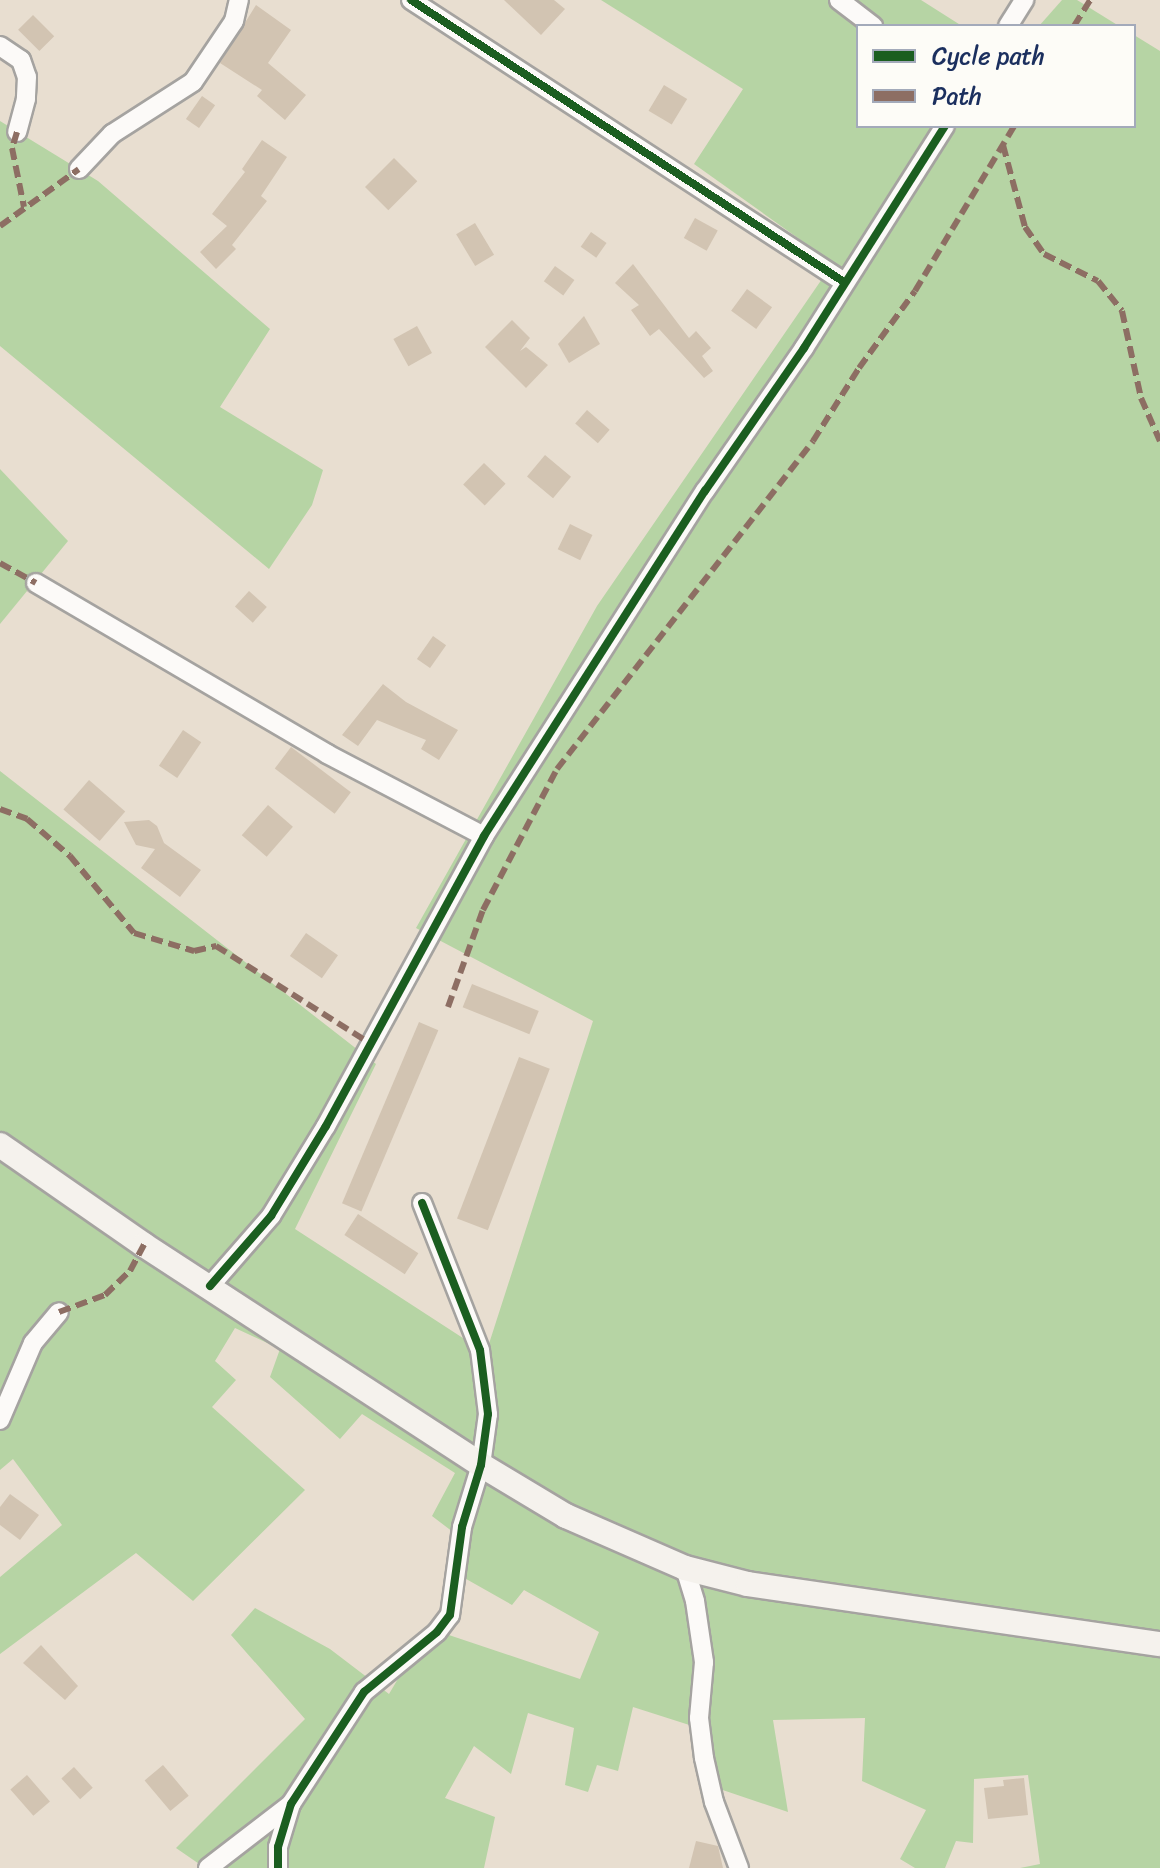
<!DOCTYPE html>
<html>
<head>
<meta charset="utf-8">
<style>
  body { margin:0 }
  #map { position:relative; width:1160px; height:1868px; overflow:hidden; background:#e8ded0; font-family:Sriracha,sans-serif }
  div>[style] { position:absolute }
  .green>* { inset:0; background:#b6d4a4 }
  .building>* { inset:0; background:#d2c4b2; transform-origin:0 0 }
  .roads { filter:drop-shadow(2px 0 #a5a3a0) drop-shadow(-2px 0 #a5a3a0) drop-shadow(0 2px #a5a3a0) drop-shadow(0 -2px #a5a3a0) }
  .minor>* { height:18px; margin:-9px; padding:0 9px; transform-origin:9px; border-radius:9px; background:#fcfaf8 }
  .secondary>* { height:24px; margin:-12px; padding:0 12px; transform-origin:12px; border-radius:12px; background:#f5f2ed }
  .quiet>* { height:6px; margin-top:-3px; transform-origin:0; background:repeating-linear-gradient(90deg,#8d6e63 0 12px,transparent 0 18px) }
  .cycleway>* { height:8px; margin:-4px; padding:0 4px; transform-origin:4px; border-radius:4px; background:#1b5e20 }
  span { translate:-50% -50%; white-space:nowrap; text-align:center; line-height:1.15; -webkit-text-stroke:6px #fdfcf7; paint-order:stroke }
  .legend { position:absolute; left:856px; top:24px; width:280px; height:104px; box-sizing:border-box; background:#fdfcf7; border:2px solid #a3aaba; margin:0; padding:10px 14px; list-style:none; font-size:24px; color:#1b2f5e }
  .legend li { display:flex; align-items:center; gap:16px; height:40px }
  .legend b { width:40px; border:2px solid #a3aaba }
</style>
</head>
<body>
<div id="map">
  <div class="green">
    <div style="clip-path:polygon(601px 0,921px 0,962px 26px,858px 26px,858px 126px,1134px 126px,1134px 35px,1160px 51px,1160px 1868px,1020px 1868px,1040px 1864px,1028px 1775px,974px 1779px,973px 1843px,956px 1841px,945px 1868px,915px 1868px,900px 1859px,926px 1810px,862px 1781px,865px 1718px,773px 1720px,788px 1812px,702px 1783px,705px 1730px,633px 1707px,618px 1771px,597px 1765px,588px 1792px,565px 1785px,574px 1728px,528px 1713px,511px 1774px,474px 1746px,445px 1798px,495px 1817px,484px 1868px,205px 1868px,176px 1848px,305px 1719px,231px 1635px,255px 1608px,330px 1649px,389px 1694px,428px 1628px,580px 1679px,599px 1632px,524px 1590px,512px 1605px,452px 1571px,470px 1545px,432px 1516px,455px 1473px,362px 1414px,340px 1439px,270px 1377px,280px 1349px,235px 1328px,215px 1361px,236px 1380px,212px 1407px,305px 1490px,193px 1601px,136px 1553px,0 1654px,0 1577px,62px 1525px,13px 1459px,0 1470px,0 771px,376px 1064px,295px 1229px,486px 1353px,593px 1021px,416px 928px,597px 606px,833px 263px,694px 164px,743px 89px)"></div>
    <div style="clip-path:polygon(1062px 0,1077px 0,1119px 26px,1039px 26px)"></div>
    <div style="clip-path:polygon(0 121px,98px 181px,270px 329px,220px 407px,323px 470px,312px 505px,269px 569px,0 346px)"></div>
    <div style="clip-path:polygon(0 469px,68px 541px,0 624px)"></div>
  </div>
  <div class="building">
    <div style="clip-path:polygon(504px 0,554px 0,565px 9px,541px 35px)"></div>
    <div style="clip-path:polygon(256px 5px,291px 30px,268px 63px,306px 95px,285px 120px,257px 96px,262px 90px,220px 63px)"></div>
    <div style="left:33px;top:15px;width:30px;height:21px;rotate:45deg"></div>
    <div style="left:664px;top:85px;width:27px;height:30px;rotate:31deg"></div>
    <div style="left:202px;top:96px;width:16px;height:28px;rotate:35deg"></div>
    <div style="clip-path:polygon(262px 140px,287px 157px,261px 196px,267px 201px,232px 245px,236px 249px,216px 269px,200px 252px,227px 226px,212px 214px,245px 172px,242px 169px)"></div>
    <div style="left:394px;top:158px;width:33px;height:41px;rotate:45deg"></div>
    <div style="left:695px;top:218px;width:26px;height:23px;rotate:29deg"></div>
    <div style="left:475px;top:223px;width:37px;height:22px;rotate:59deg"></div>
    <div style="left:591px;top:232px;width:19px;height:18px;rotate:35deg"></div>
    <div style="clip-path:polygon(633px 264px,689px 338px,696px 331px,711px 348px,702px 356px,713px 371px,704px 378px,659px 329px,650px 336px,631px 310px,639px 305px,615px 283px)"></div>
    <div style="left:555px;top:266px;width:24px;height:19px;rotate:36deg"></div>
    <div style="left:747px;top:289px;width:31px;height:27px;rotate:36deg"></div>
    <div style="clip-path:polygon(584px 316px,600px 344px,569px 363px,558px 344px)"></div>
    <div style="clip-path:polygon(512px 320px,530px 338px,520px 351px,526px 347px,548px 365px,526px 388px,485px 347px)"></div>
    <div style="left:417px;top:326px;width:31px;height:27px;rotate:61deg"></div>
    <div style="left:587px;top:410px;width:30px;height:18px;rotate:41deg"></div>
    <div style="left:545px;top:455px;width:34px;height:28px;rotate:40deg"></div>
    <div style="left:484px;top:463px;width:30px;height:30px;rotate:44deg"></div>
    <div style="left:570px;top:524px;width:25px;height:28px;rotate:26deg"></div>
    <div style="left:249px;top:591px;width:24px;height:21px;rotate:42deg"></div>
    <div style="left:433px;top:636px;width:16px;height:28px;rotate:35deg"></div>
    <div style="clip-path:polygon(383px 684px,406px 702px,458px 730px,439px 760px,421px 749px,426px 740px,377px 720px,358px 746px,342px 735px)"></div>
    <div style="left:183px;top:730px;width:22px;height:43px;rotate:34deg"></div>
    <div style="left:291px;top:747px;width:75px;height:27px;rotate:37deg"></div>
    <div style="left:89px;top:780px;width:48px;height:39px;rotate:41deg"></div>
    <div style="left:268px;top:805px;width:33px;height:40px;rotate:41deg"></div>
    <div style="clip-path:polygon(149px 820px,157px 826px,164px 843px,201px 870px,180px 897px,141px 868px,155px 849px,136px 845px,124px 822px)"></div>
    <div style="left:306px;top:933px;width:39px;height:28px;rotate:35deg"></div>
    <div style="left:472px;top:984px;width:72px;height:25px;rotate:22deg"></div>
    <div style="left:419px;top:1022px;width:21px;height:197px;rotate:23deg"></div>
    <div style="left:519px;top:1057px;width:33px;height:173px;rotate:21deg"></div>
    <div style="left:358px;top:1214px;width:72px;height:25px;rotate:33deg"></div>
    <div style="clip-path:polygon(10px 1494px,39px 1515px,20px 1540px,0 1525px,0 1507px)"></div>
    <div style="clip-path:polygon(41px 1645px,78px 1686px,65px 1700px,23px 1663px)"></div>
    <div style="left:163px;top:1765px;width:40px;height:24px;rotate:50deg"></div>
    <div style="left:74px;top:1767px;width:28px;height:17px;rotate:48deg"></div>
    <div style="left:27px;top:1775px;width:35px;height:22px;rotate:49deg"></div>
    <div style="clip-path:polygon(1024px 1778px,1028px 1815px,988px 1819px,984px 1788px,1004px 1786px,1003px 1780px)"></div>
    <div style="clip-path:polygon(696px 1841px,718px 1846px,723px 1868px,689px 1868px)"></div>
  </div>
  <div class="roads">
    <div class="minor">
      <div style="left:411px;top:0;width:517px;rotate:33.07deg"></div>
      <div style="left:839px;top:0;width:43px;rotate:37.4deg"></div>
      <div style="left:1008px;top:26px;width:31px;rotate:-58deg"></div>
      <div style="left:0;top:46px;width:25px;rotate:34deg"></div>
      <div style="left:21px;top:60px;width:18px;rotate:71deg"></div>
      <div style="left:27px;top:77px;width:22px;rotate:93deg"></div>
      <div style="left:26px;top:99px;width:34px;rotate:105deg"></div>
      <div style="left:79px;top:169px;width:48px;rotate:-46.7deg"></div>
      <div style="left:112px;top:134px;width:96px;rotate:-32.7deg"></div>
      <div style="left:193px;top:82px;width:73px;rotate:-56.1deg"></div>
      <div style="left:234px;top:21px;width:22px;rotate:-77deg"></div>
      <div style="left:36px;top:583px;width:338px;rotate:30.4deg"></div>
      <div style="left:327px;top:754px;width:177px;rotate:27.6deg"></div>
      <div style="left:210px;top:1286px;width:93px;rotate:-48.9deg"></div>
      <div style="left:271px;top:1216px;width:105px;rotate:-58.6deg"></div>
      <div style="left:326px;top:1126px;width:330px;rotate:-61.4deg"></div>
      <div style="left:484px;top:836px;width:410px;rotate:-57.4deg"></div>
      <div style="left:705px;top:491px;width:174px;rotate:-55.3deg"></div>
      <div style="left:804px;top:348px;width:263px;rotate:-57.6deg"></div>
      <div style="left:0;top:1420px;width:84px;rotate:-66.8deg"></div>
      <div style="left:33px;top:1343px;width:40px;rotate:-50deg"></div>
      <div style="left:685px;top:1568px;width:34px;rotate:73deg"></div>
      <div style="left:695px;top:1601px;width:62px;rotate:81.6deg"></div>
      <div style="left:704px;top:1662px;width:56px;rotate:95.1deg"></div>
      <div style="left:699px;top:1718px;width:40px;rotate:82.9deg"></div>
      <div style="left:704px;top:1758px;width:45px;rotate:77.2deg"></div>
      <div style="left:714px;top:1802px;width:71px;rotate:69.3deg"></div>
      <div style="left:208px;top:1868px;width:105px;rotate:-37.6deg"></div>
      <div style="left:278px;top:1868px;width:21px;rotate:-90deg"></div>
      <div style="left:278px;top:1847px;width:45px;rotate:-73.2deg"></div>
      <div style="left:291px;top:1804px;width:134px;rotate:-56.9deg"></div>
      <div style="left:364px;top:1692px;width:94px;rotate:-39.4deg"></div>
      <div style="left:437px;top:1632px;width:21px;rotate:-53deg"></div>
      <div style="left:450px;top:1615px;width:89px;rotate:-82.2deg"></div>
      <div style="left:462px;top:1527px;width:65px;rotate:-73deg"></div>
      <div style="left:481px;top:1465px;width:51px;rotate:-82.2deg"></div>
      <div style="left:488px;top:1414px;width:64px;rotate:-97.1deg"></div>
      <div style="left:480px;top:1350px;width:158px;rotate:-111.5deg"></div>
    </div>
    <div class="secondary">
      <div style="left:0;top:1145px;width:175px;rotate:34.8deg"></div>
      <div style="left:144px;top:1245px;width:402px;rotate:33.1deg"></div>
      <div style="left:481px;top:1465px;width:99px;rotate:31deg"></div>
      <div style="left:566px;top:1516px;width:130px;rotate:23.6deg"></div>
      <div style="left:685px;top:1568px;width:65px;rotate:14.3deg"></div>
      <div style="left:748px;top:1584px;width:416px;rotate:8.3deg"></div>
    </div>
  </div>
  <div class="quiet">
    <div style="left:1074px;top:26px;width:31px;rotate:-58deg"></div>
    <div style="left:17px;top:132px;width:17px;rotate:107deg"></div>
    <div style="left:12px;top:148px;width:60px;rotate:78.5deg"></div>
    <div style="left:1003px;top:145px;width:85px;rotate:75deg"></div>
    <div style="left:1025px;top:227px;width:33px;rotate:55deg"></div>
    <div style="left:1044px;top:254px;width:60px;rotate:26.6deg"></div>
    <div style="left:1098px;top:281px;width:38px;rotate:51deg"></div>
    <div style="left:1122px;top:311px;width:89px;rotate:77.7deg"></div>
    <div style="left:1141px;top:398px;width:47px;rotate:66.2deg"></div>
    <div style="left:0;top:226px;width:97px;rotate:-35.8deg"></div>
    <div style="left:0;top:563px;width:41px;rotate:29.1deg"></div>
    <div style="left:0;top:809px;width:29px;rotate:20deg"></div>
    <div style="left:27px;top:819px;width:57px;rotate:40.7deg"></div>
    <div style="left:70px;top:856px;width:100px;rotate:50.3deg"></div>
    <div style="left:134px;top:933px;width:63px;rotate:16.7deg"></div>
    <div style="left:194px;top:951px;width:23px;rotate:-13deg"></div>
    <div style="left:216px;top:946px;width:183px;rotate:32.3deg"></div>
    <div style="left:448px;top:1007px;width:103px;rotate:-70.2deg"></div>
    <div style="left:483px;top:910px;width:159px;rotate:-62.3deg"></div>
    <div style="left:557px;top:769px;width:416px;rotate:-52deg"></div>
    <div style="left:813px;top:441px;width:86px;rotate:-57.8deg"></div>
    <div style="left:859px;top:368px;width:95px;rotate:-54deg"></div>
    <div style="left:915px;top:291px;width:192px;rotate:-59deg"></div>
    <div style="left:59px;top:1312px;width:49px;rotate:-20.3deg"></div>
    <div style="left:105px;top:1295px;width:35px;rotate:-44deg"></div>
    <div style="left:130px;top:1271px;width:30px;rotate:-62deg"></div>
  </div>
  <div class="cycleway">
    <div style="left:411px;top:0;width:517px;rotate:33.07deg"></div>
    <div style="left:210px;top:1286px;width:93px;rotate:-48.9deg"></div>
    <div style="left:271px;top:1216px;width:105px;rotate:-58.6deg"></div>
    <div style="left:326px;top:1126px;width:330px;rotate:-61.4deg"></div>
    <div style="left:484px;top:836px;width:410px;rotate:-57.4deg"></div>
    <div style="left:705px;top:491px;width:174px;rotate:-55.3deg"></div>
    <div style="left:804px;top:348px;width:263px;rotate:-57.6deg"></div>
    <div style="left:278px;top:1868px;width:21px;rotate:-90deg"></div>
    <div style="left:278px;top:1847px;width:45px;rotate:-73.2deg"></div>
    <div style="left:291px;top:1804px;width:134px;rotate:-56.9deg"></div>
    <div style="left:364px;top:1692px;width:94px;rotate:-39.4deg"></div>
    <div style="left:437px;top:1632px;width:21px;rotate:-53deg"></div>
    <div style="left:450px;top:1615px;width:89px;rotate:-82.2deg"></div>
    <div style="left:462px;top:1527px;width:65px;rotate:-73deg"></div>
    <div style="left:481px;top:1465px;width:51px;rotate:-82.2deg"></div>
    <div style="left:488px;top:1414px;width:64px;rotate:-97.1deg"></div>
    <div style="left:480px;top:1350px;width:158px;rotate:-111.5deg"></div>
  </div>
  <ul class="legend">
  <li><b style="height:10px;background:#1b5e20"></b>Cycle path</li>
  <li><b style="height:10px;background:#8d6e63"></b>Path</li>
  </ul>
</div>
</body>
</html>
